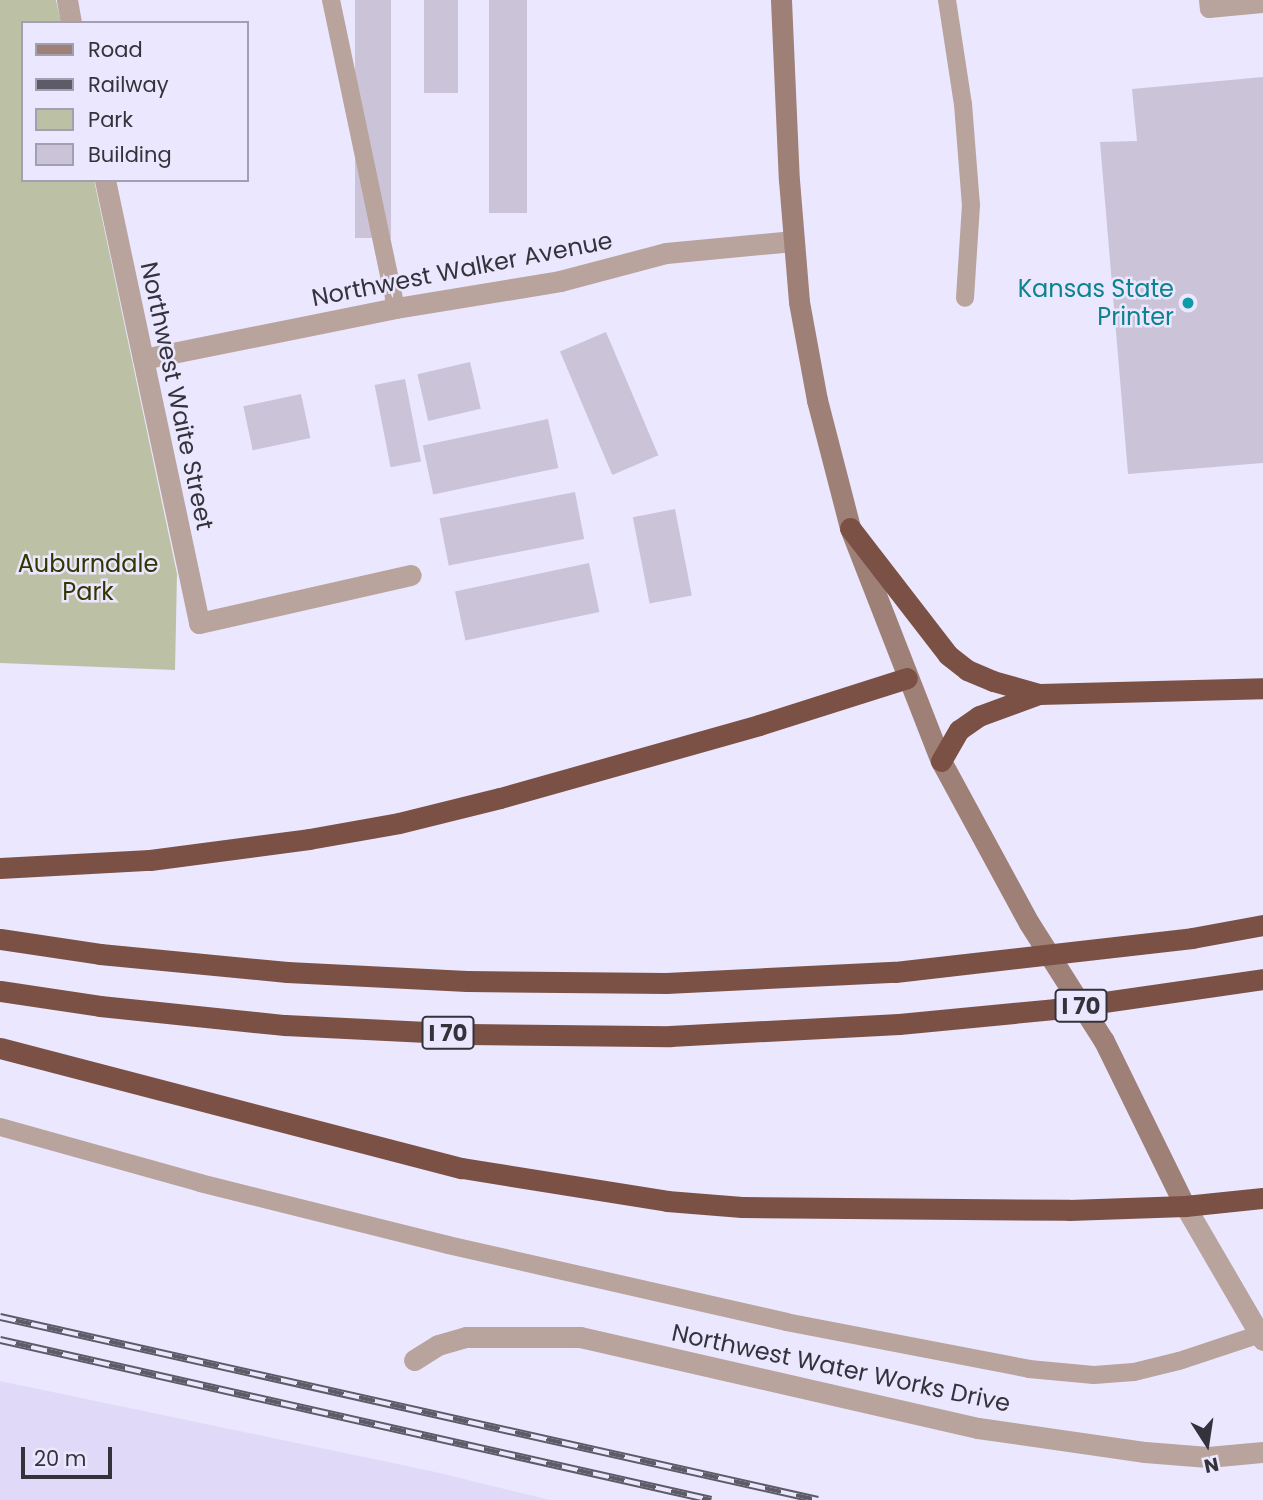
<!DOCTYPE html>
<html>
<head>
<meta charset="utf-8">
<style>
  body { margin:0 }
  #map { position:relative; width:1263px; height:1500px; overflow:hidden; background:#ebe7fe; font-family:Poppins,sans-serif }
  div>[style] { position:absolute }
  .built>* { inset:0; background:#e0daf8 }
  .green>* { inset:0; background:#bcc0a4 }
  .building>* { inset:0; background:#cbc4d9; transform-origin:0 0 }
  .lane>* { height:18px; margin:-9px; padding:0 9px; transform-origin:9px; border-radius:9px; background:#b8a39d }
  .street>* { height:21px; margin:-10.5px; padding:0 10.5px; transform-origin:10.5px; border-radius:10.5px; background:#b8a39d }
  .secondary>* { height:21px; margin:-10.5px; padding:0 10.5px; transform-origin:10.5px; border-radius:10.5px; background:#9f8077 }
  .highway>* { height:21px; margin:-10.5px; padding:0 10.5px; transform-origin:10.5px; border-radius:10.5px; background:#7b5146 }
  .rail>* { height:8px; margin-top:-4px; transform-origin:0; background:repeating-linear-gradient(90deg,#ebe7fe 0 16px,#5d5b67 0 32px); box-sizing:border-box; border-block:2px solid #5d5b67 }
  .highway-bridge>* { height:21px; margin:-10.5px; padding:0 10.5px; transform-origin:10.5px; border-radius:10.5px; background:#7b5146 }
  .dots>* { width:19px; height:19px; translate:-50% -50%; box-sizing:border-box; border:4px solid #ebe7fe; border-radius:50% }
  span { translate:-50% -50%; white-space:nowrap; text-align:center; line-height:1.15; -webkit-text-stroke:5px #ebe7fe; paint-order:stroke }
  .shield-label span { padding:2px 5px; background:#ebe7fe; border:2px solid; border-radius:5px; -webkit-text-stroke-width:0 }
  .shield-label { font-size:23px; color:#34323b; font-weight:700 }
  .street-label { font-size:24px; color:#34323b }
  .culture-label { font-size:24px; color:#0d838f }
  .right { translate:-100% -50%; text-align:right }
  .park-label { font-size:24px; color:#333600 }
  .legend { position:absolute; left:21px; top:21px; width:228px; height:161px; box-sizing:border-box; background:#ebe7fe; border:2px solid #a29fb0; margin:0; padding:9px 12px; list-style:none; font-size:21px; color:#34323b }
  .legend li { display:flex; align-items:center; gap:14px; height:35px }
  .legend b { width:35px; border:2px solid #a29fb0 }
  .north { position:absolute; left:1172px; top:1409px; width:70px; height:70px; -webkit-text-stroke:5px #ebe7fe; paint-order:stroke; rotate:168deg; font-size:19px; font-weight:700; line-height:28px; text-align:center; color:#34323b }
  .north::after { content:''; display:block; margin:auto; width:24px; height:32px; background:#34323b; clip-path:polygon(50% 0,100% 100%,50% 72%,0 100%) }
  .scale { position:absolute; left:21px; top:1447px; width:91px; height:32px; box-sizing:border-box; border:4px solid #34323b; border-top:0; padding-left:9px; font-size:21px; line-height:24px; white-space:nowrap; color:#34323b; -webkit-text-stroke:5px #ebe7fe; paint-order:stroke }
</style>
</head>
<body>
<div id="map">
  <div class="built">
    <div style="clip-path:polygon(0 1381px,431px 1471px,550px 1500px,0 1500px)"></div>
  </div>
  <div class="green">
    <div style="clip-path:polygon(0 0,56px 0,61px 23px,23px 23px,23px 180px,94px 180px,177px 574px,175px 670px,0 663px)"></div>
  </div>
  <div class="building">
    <div style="left:355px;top:0;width:36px;height:238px"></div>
    <div style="left:424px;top:0;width:34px;height:93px"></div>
    <div style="left:489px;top:0;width:38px;height:213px"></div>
    <div style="clip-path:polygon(1263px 77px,1263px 463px,1128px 474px,1100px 142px,1137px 141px,1132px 89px)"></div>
    <div style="left:606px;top:332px;width:134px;height:50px;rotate:67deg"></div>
    <div style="left:470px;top:362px;width:48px;height:54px;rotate:77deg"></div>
    <div style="left:405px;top:379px;width:84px;height:31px;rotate:79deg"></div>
    <div style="left:301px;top:394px;width:45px;height:59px;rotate:78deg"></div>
    <div style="left:548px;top:419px;width:50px;height:128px;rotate:78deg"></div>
    <div style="left:575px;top:492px;width:48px;height:138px;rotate:79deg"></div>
    <div style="left:675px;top:509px;width:88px;height:43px;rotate:79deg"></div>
    <div style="left:589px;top:563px;width:50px;height:137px;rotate:78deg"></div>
  </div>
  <div class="lane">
    <div style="left:331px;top:0;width:315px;rotate:78.1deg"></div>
    <div style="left:947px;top:0;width:105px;rotate:81.3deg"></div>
    <div style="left:963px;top:104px;width:101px;rotate:85.5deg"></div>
    <div style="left:971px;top:205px;width:93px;rotate:93.7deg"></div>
    <div style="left:1208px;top:0;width:9px;rotate:84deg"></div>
    <div style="left:1209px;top:9px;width:54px;rotate:-5.3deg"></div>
    <div style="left:0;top:1127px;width:208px;rotate:15.6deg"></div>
    <div style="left:200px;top:1183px;width:256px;rotate:14deg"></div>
    <div style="left:448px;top:1245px;width:347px;rotate:12.8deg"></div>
    <div style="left:786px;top:1322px;width:248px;rotate:10.9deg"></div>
    <div style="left:1029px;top:1369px;width:65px;rotate:5.3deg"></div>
    <div style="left:1094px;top:1375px;width:40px;rotate:-4.3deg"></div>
    <div style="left:1134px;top:1372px;width:46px;rotate:-13.7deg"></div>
    <div style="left:1179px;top:1361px;width:85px;rotate:-18.4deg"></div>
  </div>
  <div class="street">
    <div style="left:67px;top:0;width:23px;rotate:80deg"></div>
    <div style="left:105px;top:180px;width:453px;rotate:78deg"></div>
    <div style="left:199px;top:623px;width:217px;rotate:-12.8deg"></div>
    <div style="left:143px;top:359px;width:258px;rotate:-11.4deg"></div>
    <div style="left:396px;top:308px;width:166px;rotate:-9.3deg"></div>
    <div style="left:560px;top:281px;width:110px;rotate:-14.8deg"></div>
    <div style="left:666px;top:253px;width:128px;rotate:-5.4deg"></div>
    <div style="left:1185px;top:1206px;width:155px;rotate:59.8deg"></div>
    <div style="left:414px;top:1360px;width:28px;rotate:-32deg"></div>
    <div style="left:438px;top:1345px;width:29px;rotate:-16deg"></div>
    <div style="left:466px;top:1337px;width:114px"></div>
    <div style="left:580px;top:1337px;width:408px;rotate:12.9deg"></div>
    <div style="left:978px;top:1428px;width:169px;rotate:8.2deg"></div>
    <div style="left:1145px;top:1452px;width:63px;rotate:4.5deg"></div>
    <div style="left:1208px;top:1457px;width:55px;rotate:-5.2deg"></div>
  </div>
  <div class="secondary">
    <div style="left:781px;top:0;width:180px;rotate:87.5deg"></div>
    <div style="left:789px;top:180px;width:122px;rotate:85.3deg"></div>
    <div style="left:799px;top:302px;width:100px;rotate:79.6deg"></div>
    <div style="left:817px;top:400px;width:132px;rotate:75.5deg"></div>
    <div style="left:850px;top:528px;width:250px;rotate:68.7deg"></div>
    <div style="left:941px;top:761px;width:184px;rotate:61.5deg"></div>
    <div style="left:1029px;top:923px;width:140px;rotate:57.6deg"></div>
    <div style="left:1104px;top:1041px;width:184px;rotate:63.9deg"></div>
  </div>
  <div class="highway">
    <div style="left:850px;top:528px;width:160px;rotate:52.3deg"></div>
    <div style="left:948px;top:655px;width:24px;rotate:38deg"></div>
    <div style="left:967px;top:670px;width:28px;rotate:23deg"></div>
    <div style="left:993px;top:681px;width:48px;rotate:15.8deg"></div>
    <div style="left:1039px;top:694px;width:224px;rotate:-1.5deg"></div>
    <div style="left:941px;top:761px;width:36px;rotate:-60deg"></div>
    <div style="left:959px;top:730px;width:24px;rotate:-35deg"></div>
    <div style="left:979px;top:716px;width:64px;rotate:-20.1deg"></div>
    <div style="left:0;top:868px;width:150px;rotate:-3.1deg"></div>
    <div style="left:150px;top:860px;width:160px;rotate:-7.5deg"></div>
    <div style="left:309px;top:839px;width:91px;rotate:-10.1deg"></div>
    <div style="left:399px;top:823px;width:104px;rotate:-13.9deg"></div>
    <div style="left:500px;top:798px;width:269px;rotate:-15.7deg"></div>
    <div style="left:759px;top:725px;width:155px;rotate:-17.6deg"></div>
    <div style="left:1192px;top:938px;width:72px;rotate:-10.4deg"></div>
    <div style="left:0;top:939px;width:101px;rotate:8.5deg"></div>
    <div style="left:100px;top:954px;width:188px;rotate:5.5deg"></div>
    <div style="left:287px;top:972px;width:180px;rotate:2.9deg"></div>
    <div style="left:467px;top:981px;width:199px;rotate:0.6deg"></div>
    <div style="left:666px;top:983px;width:229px;rotate:-2.8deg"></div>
    <div style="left:0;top:991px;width:101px;rotate:8.5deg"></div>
    <div style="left:100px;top:1006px;width:186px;rotate:5.9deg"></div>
    <div style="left:285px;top:1025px;width:182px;rotate:2.8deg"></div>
    <div style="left:467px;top:1034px;width:203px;rotate:0.6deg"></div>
    <div style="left:670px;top:1036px;width:229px;rotate:-3deg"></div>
    <div style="left:0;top:1048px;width:477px;rotate:14.6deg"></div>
    <div style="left:462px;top:1168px;width:208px;rotate:9.1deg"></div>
    <div style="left:667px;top:1201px;width:75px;rotate:4.6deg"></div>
    <div style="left:742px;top:1207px;width:327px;rotate:0.5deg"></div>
    <div style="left:1069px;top:1210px;width:116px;rotate:-2deg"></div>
    <div style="left:1185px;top:1206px;width:78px;rotate:-5.9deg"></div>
  </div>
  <div class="rail">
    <div style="left:0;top:1317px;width:838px;rotate:12.61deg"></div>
    <div style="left:0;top:1340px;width:729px;rotate:12.68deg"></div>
  </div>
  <div class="highway-bridge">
    <div style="left:895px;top:972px;width:299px;rotate:-6.5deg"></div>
    <div style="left:899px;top:1024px;width:158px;rotate:-5.5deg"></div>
    <div style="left:1056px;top:1009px;width:209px;rotate:-8.2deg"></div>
  </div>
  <div class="dots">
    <div style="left:1188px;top:303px;background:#0f9aa8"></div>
  </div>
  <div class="shield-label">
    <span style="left:1081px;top:1006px">I 70</span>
    <span style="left:448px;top:1033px">I 70</span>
  </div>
  <div class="street-label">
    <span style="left:462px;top:269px;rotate:-11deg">Northwest Walker Avenue</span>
    <span style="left:177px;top:396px;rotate:78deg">Northwest Waite Street</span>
    <span style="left:841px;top:1368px;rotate:12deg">Northwest Water Works Drive</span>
  </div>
  <div class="culture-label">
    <span class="right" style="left:1174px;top:303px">Kansas State<br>Printer</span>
  </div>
  <div class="park-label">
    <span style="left:88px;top:578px">Auburndale<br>Park</span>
  </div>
  <ul class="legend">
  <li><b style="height:9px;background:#9f8077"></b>Road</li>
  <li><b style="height:9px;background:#5d5b67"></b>Railway</li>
  <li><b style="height:19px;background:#bcc0a4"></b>Park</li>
  <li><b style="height:19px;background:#cbc4d9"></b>Building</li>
  </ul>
  <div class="north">N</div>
  <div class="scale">20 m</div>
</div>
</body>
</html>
